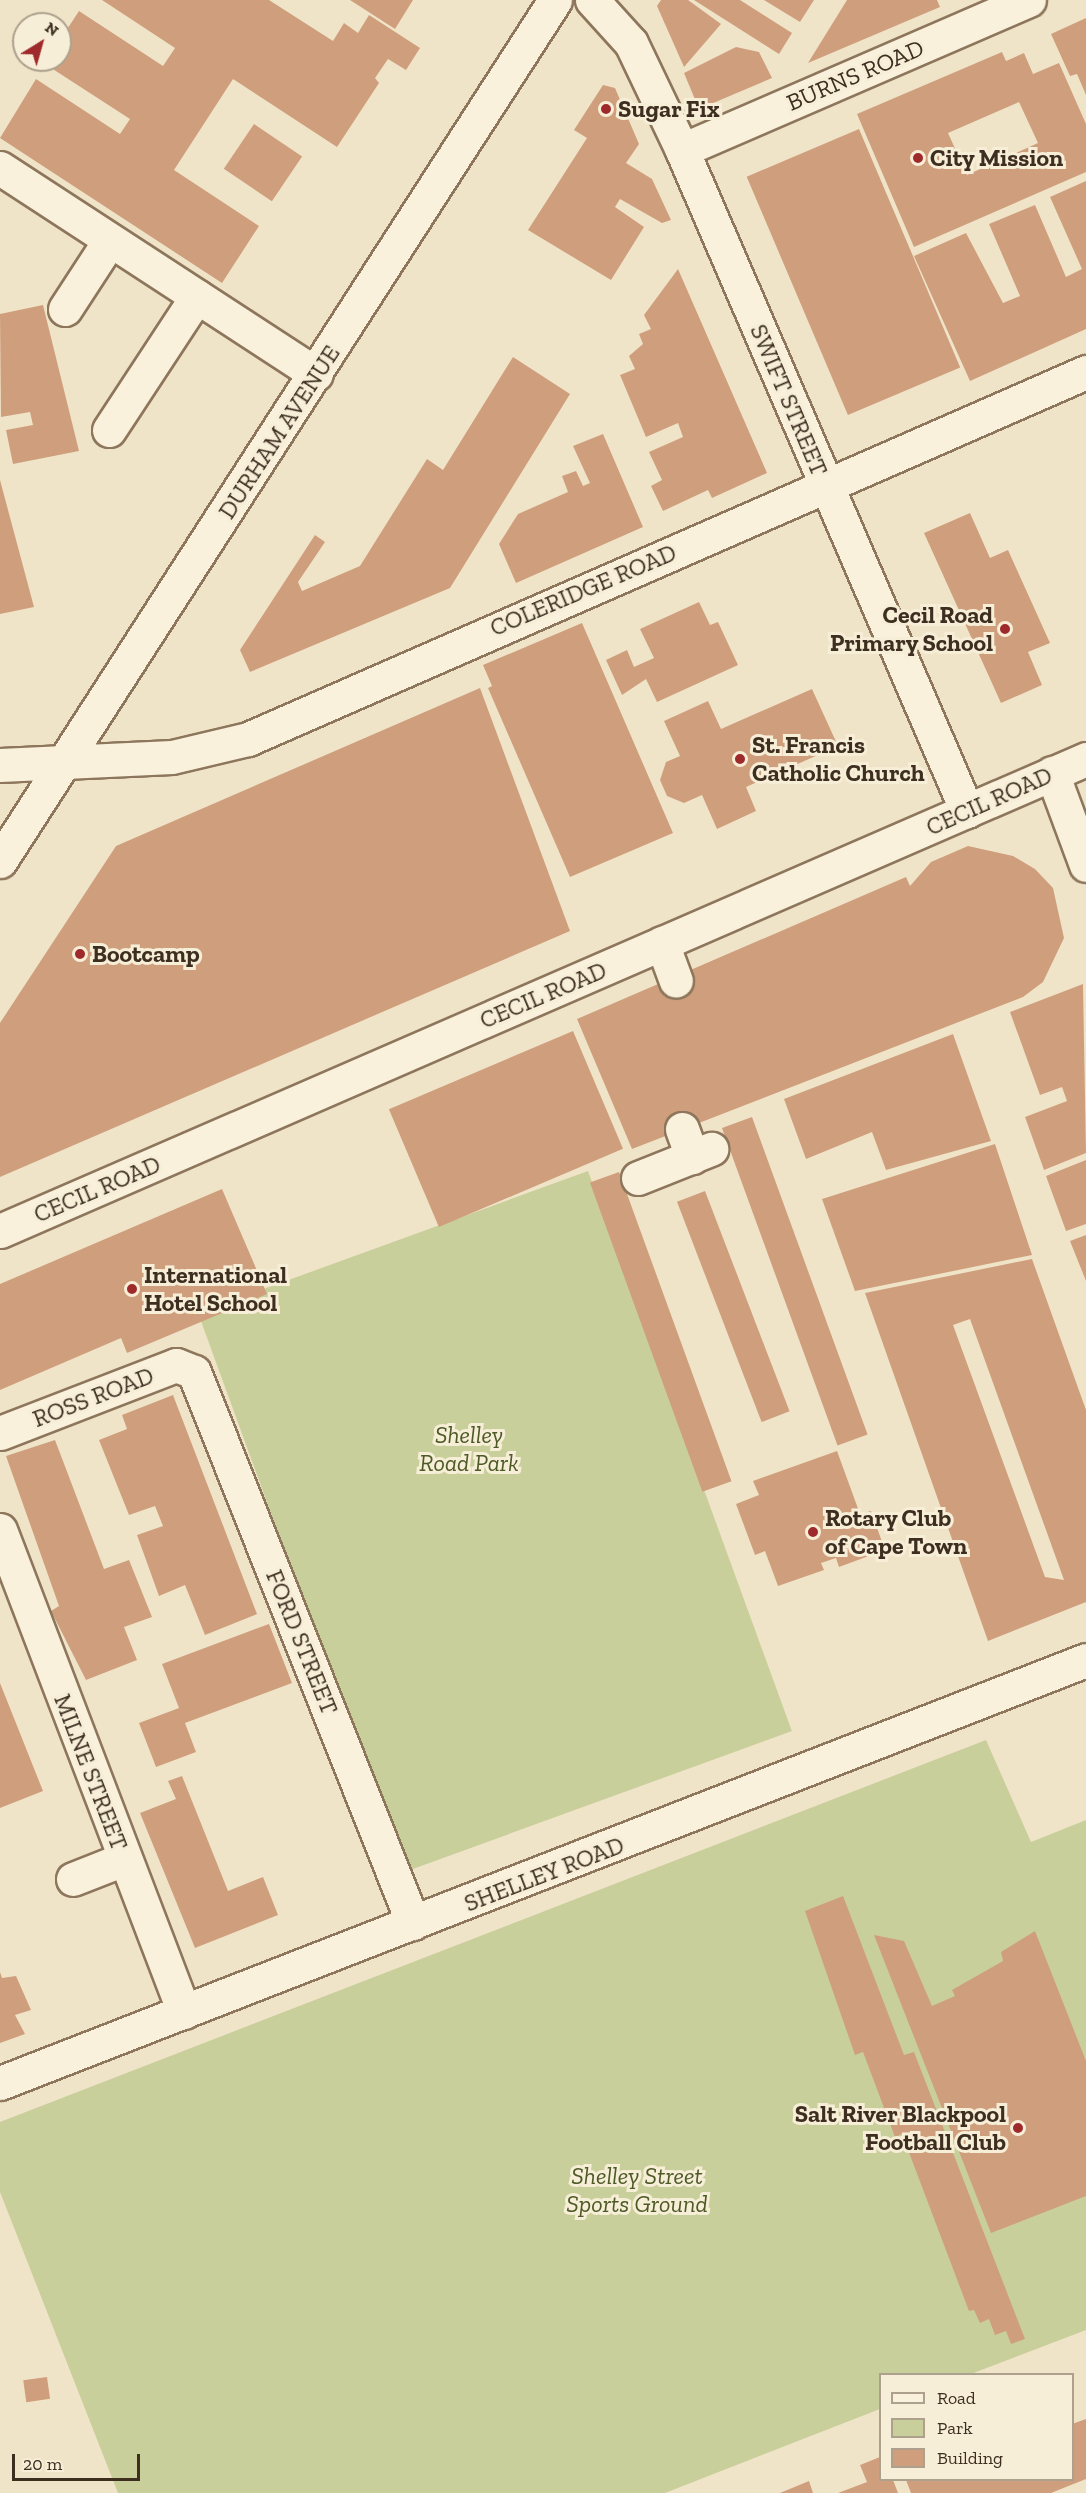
<!DOCTYPE html>
<html>
<head>
<meta charset="utf-8">
<style>
  body { margin:0 }
  #map { position:relative; width:1086px; height:2493px; overflow:hidden; background:#f0e4c8; font-family:"Zilla Slab",serif }
  div>[style] { position:absolute }
  .green>* { inset:0; background:#c9cf9b; transform-origin:0 0 }
  .building>* { inset:0; background:#cf9f7d; transform-origin:0 0 }
  .roads { filter:drop-shadow(2px 0 #8d765c) drop-shadow(-2px 0 #8d765c) drop-shadow(0 2px #8d765c) drop-shadow(0 -2px #8d765c) }
  .minor>* { height:33px; margin:-16.5px; padding:0 16.5px; transform-origin:16.5px; border-radius:16.5px; background:#faf1dc }
  .dots>* { width:16px; height:16px; translate:-50% -50%; box-sizing:border-box; border:3px solid #f7eed8; border-radius:50% }
  span { translate:-50% -50%; white-space:nowrap; text-align:center; line-height:1.15; -webkit-text-stroke:6px #f7eed8; paint-order:stroke }
  .street-label { font-size:24px; color:#3d2e20 }
  .poi-label { font-size:24px; color:#3d2e20; font-weight:700 }
  .left { translate:0 -50%; text-align:left }
  .right { translate:-100% -50%; text-align:right }
  .park-label { font-size:24px; color:#4d5a26; font-style:italic }
  .legend { position:absolute; left:879px; top:2373px; width:195px; height:108px; box-sizing:border-box; background:#f7eed8; border:2px solid #ada18e; margin:0; padding:8px 10px; list-style:none; font-size:18px; color:#3d2e20 }
  .legend li { display:flex; align-items:center; gap:12px; height:30px }
  .legend b { width:30px; border:2px solid #ada18e }
  .north { position:absolute; left:12px; top:12px; width:60px; height:60px; box-sizing:border-box; background:#f7eed8; border:2px solid #ada18e; border-radius:50%; rotate:37deg; font-size:16px; font-weight:700; line-height:24px; text-align:center; color:#3d2e20 }
  .north::after { content:''; display:block; margin:auto; width:21px; height:27px; background:#9e2a2b; clip-path:polygon(50% 0,100% 100%,50% 72%,0 100%) }
  .scale { position:absolute; left:12px; top:2454px; width:128px; height:27px; box-sizing:border-box; border:3px solid #3d2e20; border-top:0; padding-left:8px; font-size:18px; line-height:21px; white-space:nowrap; color:#3d2e20; -webkit-text-stroke:4px #f7eed8; paint-order:stroke }
</style>
</head>
<body>
<div id="map">
  <div class="green">
    <div style="left:588px;top:1171px;width:596px;height:415px;rotate:70deg"></div>
    <div style="clip-path:polygon(986px 1740px,1031px 1842px,1086px 1820px,1086px 2330px,971px 2374px,880px 2374px,880px 2409px,665px 2493px,118px 2493px,0 2192px,0 2122px)"></div>
  </div>
  <div class="building">
    <div style="clip-path:polygon(102px 0,269px 0,333px 41px,344px 23px,358px 33px,369px 15px,420px 48px,406px 70px,388px 59px,375px 78px,379px 83px,337px 147px,233px 79px,174px 170px,259px 226px,222px 283px,0 138px,36px 79px,120px 134px,130px 119px,45px 64px,60px 60px,60px 40px,79px 11px,163px 66px,175px 48px)"></div>
    <div style="clip-path:polygon(350px 0,413px 0,395px 29px)"></div>
    <div style="clip-path:polygon(661px 0,688px 0,721px 24px,684px 67px,657px 6px)"></div>
    <div style="clip-path:polygon(694px 0,740px 0,792px 33px,779px 54px)"></div>
    <div style="clip-path:polygon(764px 0,814px 0,800px 22px)"></div>
    <div style="clip-path:polygon(847px 0,937px 0,940px 7px,808px 63px)"></div>
    <div style="clip-path:polygon(1086px 18px,1086px 95px,1077px 74px,1070px 76px,1051px 34px)"></div>
    <div style="clip-path:polygon(736px 47px,759px 52px,772px 78px,699px 109px,684px 73px)"></div>
    <div style="clip-path:polygon(evenodd,1002px 52px,1006px 61px,1024px 53px,1033px 74px,1059px 63px,1086px 124px,1086px 172px,914px 247px,857px 114px,1002px 52px,1019px 102px,1038px 143px,967px 175px,948px 133px,1019px 102px)"></div>
    <div style="clip-path:polygon(603px 85px,615px 88px,639px 144px,626px 163px,652px 179px,671px 220px,662px 223px,620px 199px,615px 207px,644px 227px,611px 280px,528px 230px,587px 138px,574px 130px)"></div>
    <div style="left:254px;top:124px;width:58px;height:54px;rotate:34deg"></div>
    <div style="left:859px;top:129px;width:259px;height:122px;rotate:67deg"></div>
    <div style="clip-path:polygon(1086px 181px,1086px 329px,970px 381px,914px 256px,966px 233px,1003px 303px,1020px 296px,989px 224px,1035px 205px,1066px 277px,1082px 269px,1050px 197px)"></div>
    <div style="clip-path:polygon(678px 269px,767px 473px,712px 498px,708px 490px,663px 511px,651px 486px,662px 480px,649px 452px,683px 437px,678px 423px,646px 437px,620px 375px,635px 369px,629px 356px,643px 344px,639px 334px,651px 329px,644px 315px)"></div>
    <div style="clip-path:polygon(43px 305px,79px 451px,13px 464px,6px 430px,33px 425px,30px 412px,1px 417px,0 314px)"></div>
    <div style="clip-path:polygon(513px 357px,570px 394px,450px 588px,250px 672px,240px 650px,315px 535px,325px 542px,298px 582px,302px 591px,360px 566px,427px 459px,443px 470px)"></div>
    <div style="clip-path:polygon(603px 434px,643px 527px,516px 583px,499px 544px,518px 514px,568px 492px,562px 476px,576px 471px,583px 486px,590px 483px,573px 446px)"></div>
    <div style="clip-path:polygon(0 480px,34px 607px,0 614px)"></div>
    <div style="clip-path:polygon(970px 513px,990px 558px,1008px 550px,1050px 643px,1028px 652px,1042px 685px,1001px 703px,924px 533px)"></div>
    <div style="clip-path:polygon(699px 602px,710px 625px,718px 622px,738px 665px,657px 702px,646px 679px,622px 695px,606px 660px,627px 650px,634px 667px,654px 658px,640px 629px)"></div>
    <div style="clip-path:polygon(582px 623px,673px 833px,570px 877px,488px 688px,492px 686px,483px 665px)"></div>
    <div style="clip-path:polygon(480px 688px,570px 931px,0 1177px,0 1023px,116px 846px)"></div>
    <div style="clip-path:polygon(812px 689px,838px 746px,746px 787px,756px 811px,717px 829px,702px 795px,684px 803px,667px 796px,660px 780px,666px 762px,680px 756px,664px 721px,708px 701px,721px 729px)"></div>
    <div style="clip-path:polygon(968px 846px,1013px 856px,1035px 869px,1053px 888px,1064px 938px,1043px 982px,1023px 997px,632px 1149px,577px 1019px,906px 877px,910px 886px,931px 862px)"></div>
    <div style="clip-path:polygon(1083px 984px,1086px 1153px,1044px 1170px,1025px 1117px,1067px 1101px,1062px 1087px,1040px 1095px,1010px 1012px)"></div>
    <div style="left:573px;top:1031px;width:128px;height:200px;rotate:67deg"></div>
    <div style="clip-path:polygon(953px 1034px,991px 1141px,886px 1170px,872px 1132px,806px 1159px,784px 1099px)"></div>
    <div style="left:752px;top:1117px;width:338px;height:32px;rotate:70deg"></div>
    <div style="clip-path:polygon(995px 1144px,1032px 1255px,855px 1291px,822px 1199px)"></div>
    <div style="clip-path:polygon(1086px 1160px,1086px 1224px,1066px 1231px,1046px 1176px)"></div>
    <div style="left:619px;top:1172px;width:329px;height:31px;rotate:70deg"></div>
    <div style="clip-path:polygon(222px 1189px,267px 1294px,127px 1353px,121px 1338px,0 1390px,0 1284px)"></div>
    <div style="left:705px;top:1191px;width:236px;height:30px;rotate:69deg"></div>
    <div style="clip-path:polygon(1086px 1235px,1086px 1281px,1070px 1241px)"></div>
    <div style="clip-path:polygon(evenodd,1032px 1259px,1086px 1410px,1086px 1602px,988px 1641px,865px 1293px,1032px 1259px,970px 1319px,1064px 1580px,1045px 1577px,953px 1325px,970px 1319px)"></div>
    <div style="clip-path:polygon(173px 1395px,257px 1614px,205px 1635px,185px 1585px,159px 1596px,137px 1535px,163px 1526px,155px 1506px,129px 1515px,99px 1440px,127px 1429px,122px 1415px)"></div>
    <div style="clip-path:polygon(55px 1440px,104px 1569px,129px 1560px,152px 1617px,124px 1627px,137px 1660px,86px 1680px,51px 1611px,59px 1606px,6px 1456px)"></div>
    <div style="clip-path:polygon(837px 1451px,860px 1514px,871px 1511px,885px 1550px,839px 1567px,836px 1558px,821px 1563px,824px 1570px,778px 1586px,765px 1551px,755px 1555px,736px 1504px,759px 1495px,753px 1481px)"></div>
    <div style="clip-path:polygon(269px 1624px,292px 1683px,185px 1723px,196px 1752px,156px 1767px,139px 1723px,179px 1708px,162px 1664px)"></div>
    <div style="clip-path:polygon(0 1683px,43px 1791px,0 1808px)"></div>
    <div style="clip-path:polygon(182px 1776px,228px 1891px,263px 1877px,278px 1915px,195px 1948px,140px 1813px,176px 1799px,168px 1781px)"></div>
    <div style="clip-path:polygon(843px 1896px,904px 2055px,914px 2052px,1025px 2339px,1011px 2344px,1006px 2331px,995px 2335px,989px 2319px,980px 2323px,974px 2310px,969px 2311px,902px 2134px,895px 2137px,863px 2052px,855px 2055px,805px 1911px)"></div>
    <div style="clip-path:polygon(1035px 1931px,1086px 2061px,1086px 2196px,991px 2233px,874px 1935px,904px 1941px,932px 2006px,955px 1996px,952px 1990px,1003px 1961px,1001px 1952px)"></div>
    <div style="clip-path:polygon(0 1972px,2px 1978px,16px 1976px,31px 2010px,15px 2015px,25px 2034px,0 2043px)"></div>
    <div style="left:47px;top:2377px;width:22px;height:24px;rotate:82deg"></div>
    <div style="clip-path:polygon(1086px 2419px,1086px 2479px,1051px 2493px,911px 2493px,906px 2480px,1072px 2480px,1072px 2424px)"></div>
    <div style="clip-path:polygon(880px 2457px,880px 2480px,893px 2480px,898px 2493px,838px 2493px,867px 2482px,860px 2465px)"></div>
    <div style="clip-path:polygon(809px 2481px,813px 2493px,780px 2493px)"></div>
  </div>
  <div class="roads">
    <div class="minor">
      <div style="left:592px;top:0;width:58px;rotate:47.8deg"></div>
      <div style="left:631px;top:43px;width:119px;rotate:64.5deg"></div>
      <div style="left:682px;top:150px;width:720px;rotate:66.68deg"></div>
      <div style="left:682px;top:150px;width:378px;rotate:-23.4deg"></div>
      <div style="left:0;top:168px;width:377px;rotate:33.1deg"></div>
      <div style="left:65px;top:309px;width:82px;rotate:-56.9deg"></div>
      <div style="left:109px;top:430px;width:160px;rotate:-56.7deg"></div>
      <div style="left:0;top:765px;width:172px;rotate:-2.7deg"></div>
      <div style="left:172px;top:757px;width:78px;rotate:-13.3deg"></div>
      <div style="left:248px;top:739px;width:915px;rotate:-23.65deg"></div>
      <div style="left:1052px;top:773px;width:98px;rotate:69.7deg"></div>
      <div style="left:0;top:861px;width:1024px;rotate:-57.19deg"></div>
      <div style="left:662px;top:943px;width:40px;rotate:69.8deg"></div>
      <div style="left:682px;top:1129px;width:30px;rotate:70deg"></div>
      <div style="left:638px;top:1178px;width:79px;rotate:-21.7deg"></div>
      <div style="left:0;top:1231px;width:1184px;rotate:-23.49deg"></div>
      <div style="left:0;top:1433px;width:189px;rotate:-21.1deg"></div>
      <div style="left:176px;top:1365px;width:19px;rotate:21deg"></div>
      <div style="left:194px;top:1372px;width:593px;rotate:68.32deg"></div>
      <div style="left:0;top:1530px;width:516px;rotate:69.11deg"></div>
      <div style="left:73px;top:1879px;width:55px;rotate:-21.4deg"></div>
      <div style="left:0;top:2083px;width:1165px;rotate:-21.28deg"></div>
    </div>
  </div>
  <div class="dots">
    <div style="left:606px;top:109px;background:#9e2a2b"></div>
    <div style="left:918px;top:158px;background:#9e2a2b"></div>
    <div style="left:1005px;top:629px;background:#9e2a2b"></div>
    <div style="left:740px;top:759px;background:#9e2a2b"></div>
    <div style="left:80px;top:954px;background:#9e2a2b"></div>
    <div style="left:132px;top:1289px;background:#9e2a2b"></div>
    <div style="left:813px;top:1532px;background:#9e2a2b"></div>
    <div style="left:1018px;top:2128px;background:#9e2a2b"></div>
  </div>
  <div class="street-label">
    <span style="left:855px;top:75px;rotate:-23deg">BURNS ROAD</span>
    <span style="left:789px;top:400px;rotate:67deg">SWIFT STREET</span>
    <span style="left:279px;top:432px;rotate:-57deg">DURHAM AVENUE</span>
    <span style="left:583px;top:590px;rotate:-23deg">COLERIDGE ROAD</span>
    <span style="left:989px;top:801px;rotate:-24deg">CECIL ROAD</span>
    <span style="left:543px;top:995px;rotate:-23deg">CECIL ROAD</span>
    <span style="left:97px;top:1189px;rotate:-23deg">CECIL ROAD</span>
    <span style="left:93px;top:1397px;rotate:-21deg">ROSS ROAD</span>
    <span style="left:302px;top:1642px;rotate:68deg">FORD STREET</span>
    <span style="left:91px;top:1772px;rotate:69deg">MILNE STREET</span>
    <span style="left:544px;top:1874px;rotate:-21deg">SHELLEY ROAD</span>
  </div>
  <div class="poi-label">
    <span class="left" style="left:618px;top:109px">Sugar Fix</span>
    <span class="left" style="left:930px;top:158px">City Mission</span>
    <span class="right" style="left:993px;top:629px">Cecil Road<br>Primary School</span>
    <span class="left" style="left:752px;top:759px">St. Francis<br>Catholic Church</span>
    <span class="left" style="left:92px;top:954px">Bootcamp</span>
    <span class="left" style="left:144px;top:1289px">International<br>Hotel School</span>
    <span class="left" style="left:825px;top:1532px">Rotary Club<br>of Cape Town</span>
    <span class="right" style="left:1006px;top:2128px">Salt River Blackpool<br>Football Club</span>
  </div>
  <div class="park-label">
    <span style="left:469px;top:1449px">Shelley<br>Road Park</span>
    <span style="left:637px;top:2190px">Shelley Street<br>Sports Ground</span>
  </div>
  <ul class="legend">
  <li><b style="height:8px;background:#faf1dc"></b>Road</li>
  <li><b style="height:16px;background:#c9cf9b"></b>Park</li>
  <li><b style="height:16px;background:#cf9f7d"></b>Building</li>
  </ul>
  <div class="north">N</div>
  <div class="scale">20 m</div>
</div>
</body>
</html>
